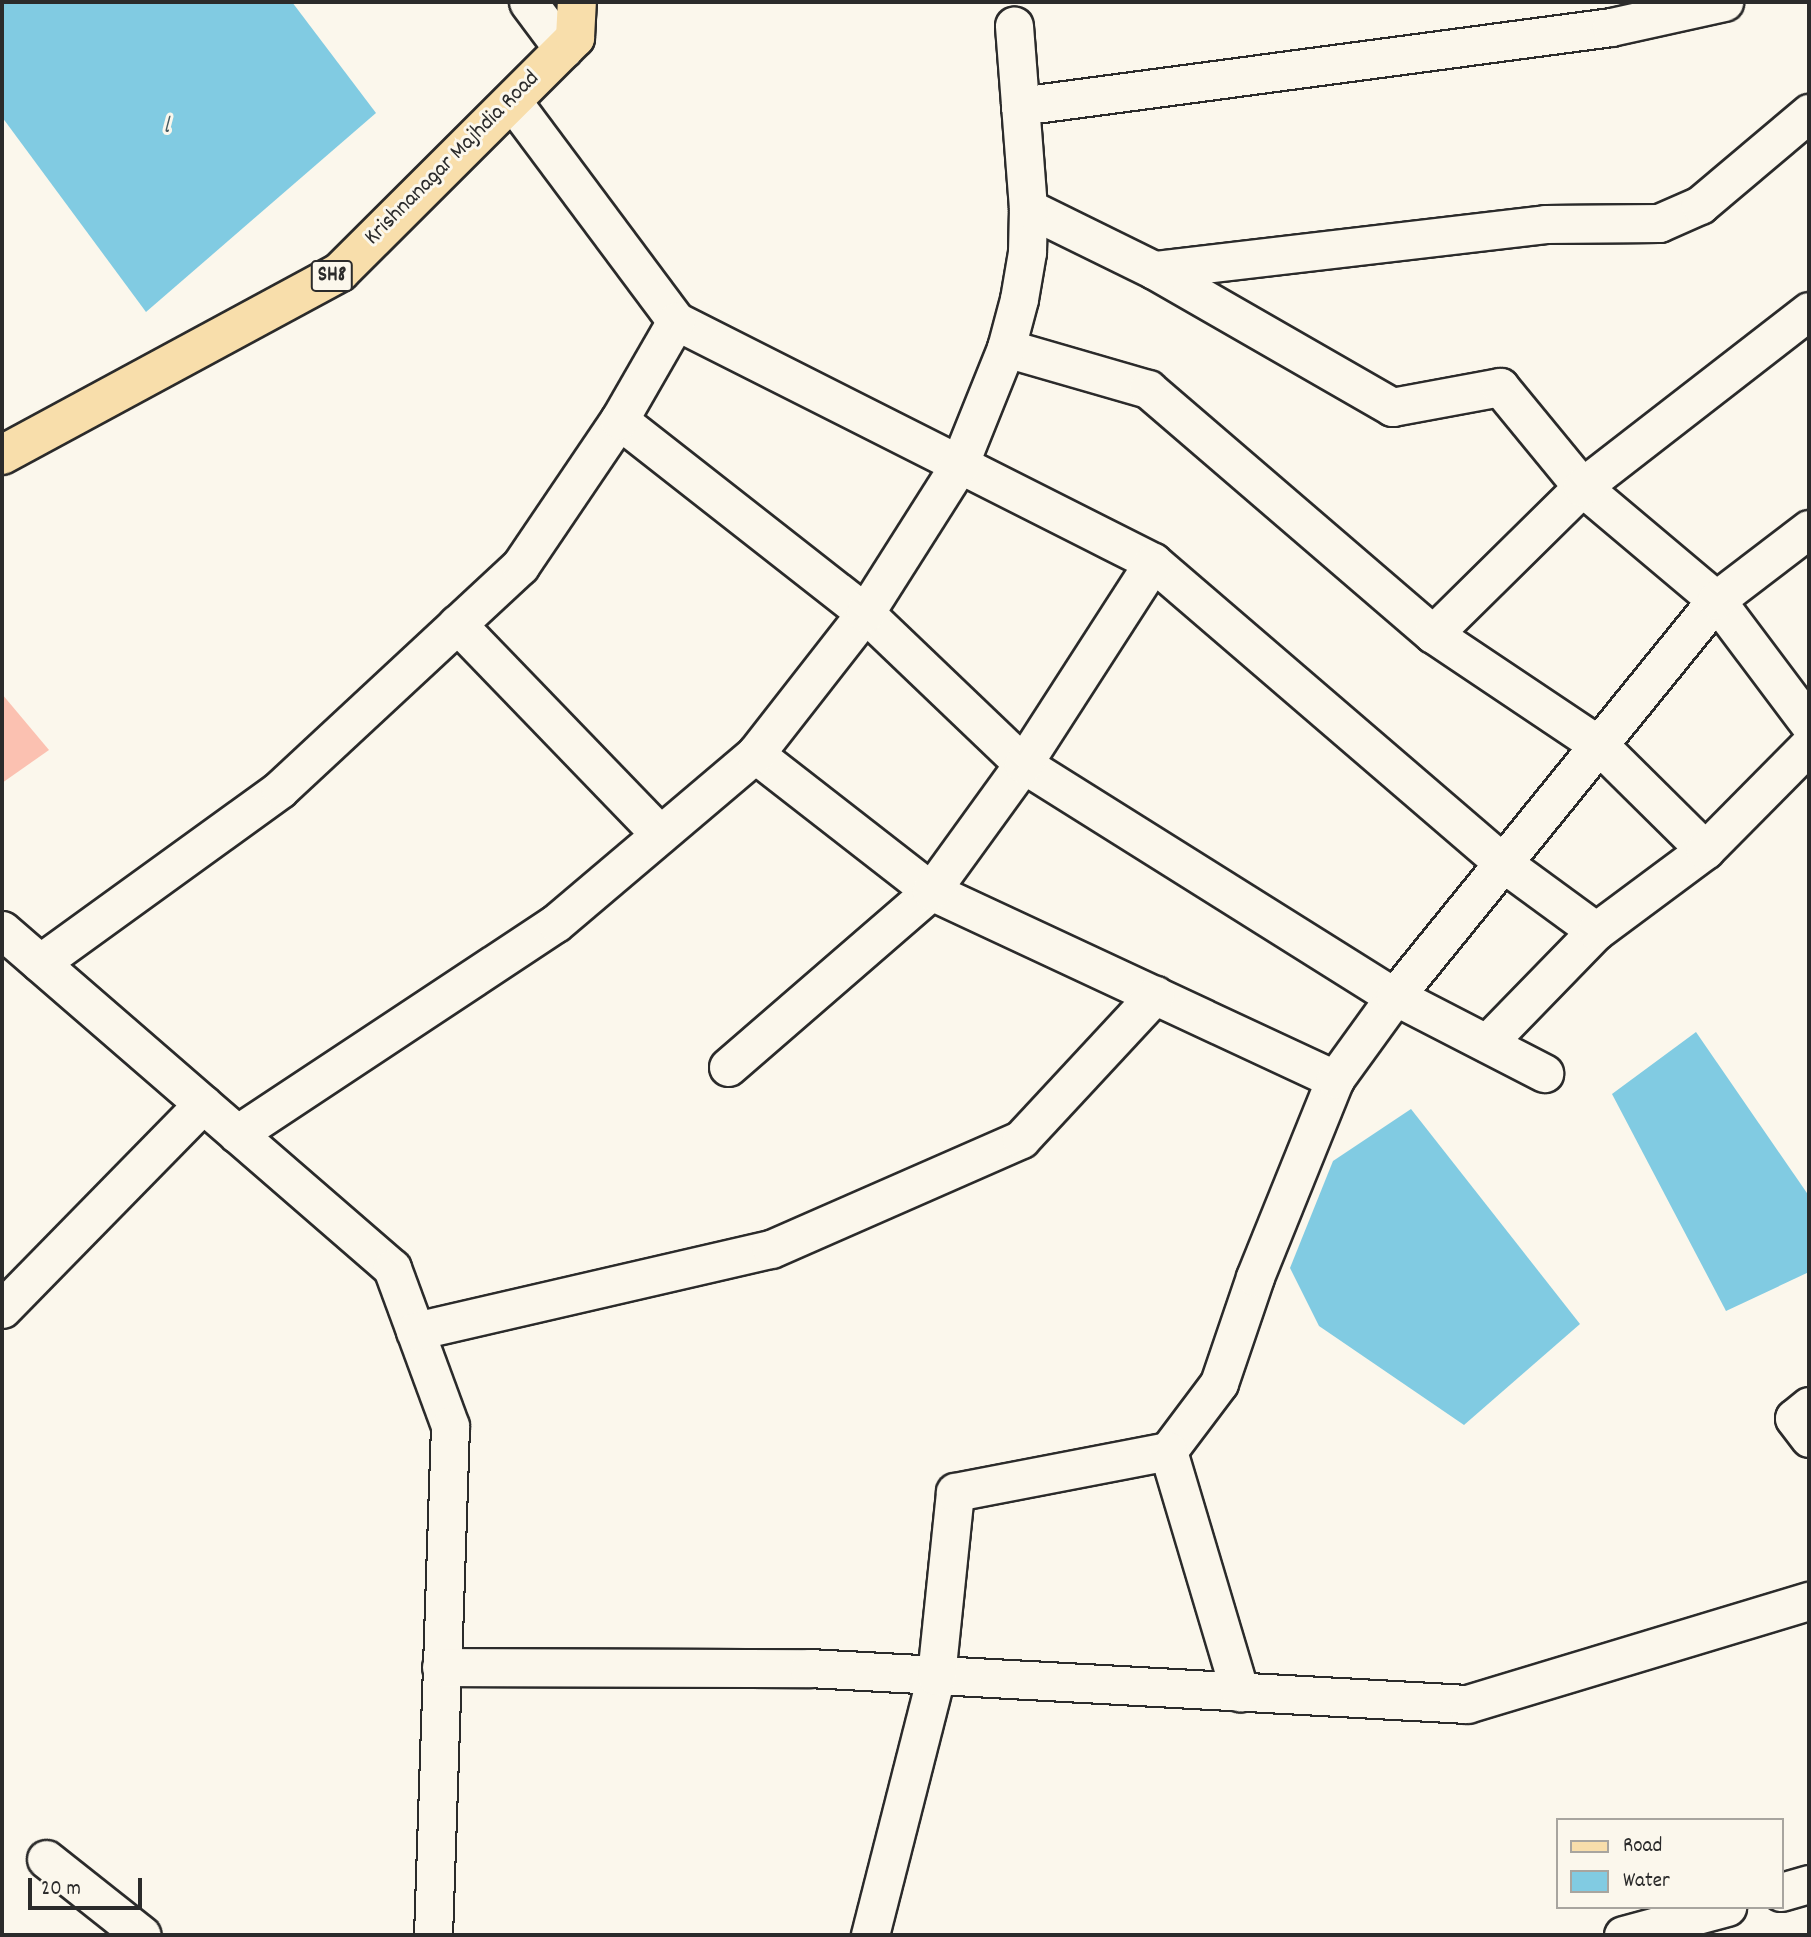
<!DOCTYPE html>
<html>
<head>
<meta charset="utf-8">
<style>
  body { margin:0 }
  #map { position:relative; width:1811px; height:1937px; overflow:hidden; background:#fbf7ec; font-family:Dekko,sans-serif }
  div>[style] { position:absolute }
  .water>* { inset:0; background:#81cbe2 }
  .building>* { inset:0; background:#fbc1b1 }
  .roads { filter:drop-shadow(2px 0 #2b2b2b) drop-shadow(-2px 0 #2b2b2b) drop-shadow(0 2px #2b2b2b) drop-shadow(0 -2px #2b2b2b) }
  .minor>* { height:37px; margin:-18.5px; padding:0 18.5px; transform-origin:18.5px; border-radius:18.5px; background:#fbf7ec }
  .primary>* { height:38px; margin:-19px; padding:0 19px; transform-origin:19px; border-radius:19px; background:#f8deab }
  span { translate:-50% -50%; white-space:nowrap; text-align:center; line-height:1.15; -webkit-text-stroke:6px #fbf7ec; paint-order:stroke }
  .shield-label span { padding:2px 5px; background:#fbf7ec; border:2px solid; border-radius:5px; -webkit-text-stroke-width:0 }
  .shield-label { font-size:21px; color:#2b2b2b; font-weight:700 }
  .street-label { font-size:23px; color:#2b2b2b }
  .water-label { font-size:24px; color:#455b62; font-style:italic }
  .frame { position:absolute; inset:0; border:4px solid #2b2b2b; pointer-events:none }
  .legend { position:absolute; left:1556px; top:1818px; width:228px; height:91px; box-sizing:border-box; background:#fbf7ec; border:2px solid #a8a59f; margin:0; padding:9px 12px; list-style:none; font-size:21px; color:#2b2b2b }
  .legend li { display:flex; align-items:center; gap:14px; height:35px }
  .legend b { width:35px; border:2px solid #a8a59f }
  .scale { position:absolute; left:28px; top:1878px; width:114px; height:32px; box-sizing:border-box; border:4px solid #2b2b2b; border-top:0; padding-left:9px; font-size:21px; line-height:24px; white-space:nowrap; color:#2b2b2b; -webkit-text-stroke:5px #fbf7ec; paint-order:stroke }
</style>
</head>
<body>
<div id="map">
  <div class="water">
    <div style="clip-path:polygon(2px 2px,292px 2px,376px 113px,146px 312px,2px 117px)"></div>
    <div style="clip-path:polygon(1696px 1032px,1809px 1196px,1809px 1272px,1726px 1311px,1612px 1094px)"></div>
    <div style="clip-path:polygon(1411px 1109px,1580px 1324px,1464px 1425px,1319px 1326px,1290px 1268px,1333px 1161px)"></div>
  </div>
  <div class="building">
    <div style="clip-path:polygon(2px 694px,49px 750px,2px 783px)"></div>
  </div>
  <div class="roads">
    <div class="minor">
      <div style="left:528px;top:2px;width:59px;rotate:53.3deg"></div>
      <div style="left:512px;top:101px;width:274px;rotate:53.3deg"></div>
      <div style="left:676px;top:321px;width:534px;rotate:26.8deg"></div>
      <div style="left:1153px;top:562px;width:462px;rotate:40.7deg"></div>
      <div style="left:1503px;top:863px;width:115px;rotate:36.2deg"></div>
      <div style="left:1020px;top:106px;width:596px;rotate:-7.61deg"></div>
      <div style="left:1611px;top:27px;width:116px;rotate:-12.5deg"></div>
      <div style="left:1028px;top:208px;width:140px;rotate:26.2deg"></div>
      <div style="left:1154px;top:270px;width:275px;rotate:29.9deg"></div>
      <div style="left:1392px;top:407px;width:110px;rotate:-10.5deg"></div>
      <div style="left:1500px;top:387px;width:129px;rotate:50.6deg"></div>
      <div style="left:1582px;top:487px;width:175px;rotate:40.1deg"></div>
      <div style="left:1716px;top:600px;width:155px;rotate:53.1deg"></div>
      <div style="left:1154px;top:270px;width:394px;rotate:-6.7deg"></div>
      <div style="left:1545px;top:224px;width:114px;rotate:-0.5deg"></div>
      <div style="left:1659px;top:223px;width:45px;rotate:-23.7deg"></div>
      <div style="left:1700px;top:205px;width:143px;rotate:-40.2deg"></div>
      <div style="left:1006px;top:348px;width:148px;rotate:16.1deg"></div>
      <div style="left:1148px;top:389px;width:376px;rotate:40.7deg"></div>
      <div style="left:1433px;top:634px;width:200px;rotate:33.8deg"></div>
      <div style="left:1599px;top:745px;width:149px;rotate:44.7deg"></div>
      <div style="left:619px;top:420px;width:313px;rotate:38.1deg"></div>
      <div style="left:865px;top:613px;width:219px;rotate:43.7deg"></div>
      <div style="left:1023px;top:764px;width:430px;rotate:32.1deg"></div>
      <div style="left:1387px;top:992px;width:177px;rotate:27.3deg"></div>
      <div style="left:457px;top:624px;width:292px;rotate:46deg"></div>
      <div style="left:1433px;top:634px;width:209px;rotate:-44.6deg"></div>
      <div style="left:1582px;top:487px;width:287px;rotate:-37.8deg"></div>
      <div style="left:755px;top:754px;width:223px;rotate:37.9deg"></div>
      <div style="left:931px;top:891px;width:446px;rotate:25deg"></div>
      <div style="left:2px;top:930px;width:516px;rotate:40.91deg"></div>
      <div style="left:392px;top:1268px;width:168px;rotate:69.8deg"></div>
      <div style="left:450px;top:1426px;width:509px;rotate:91.91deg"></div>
      <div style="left:40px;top:963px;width:296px;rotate:-35.9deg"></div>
      <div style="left:280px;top:789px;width:328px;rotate:-42.9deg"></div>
      <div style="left:520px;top:566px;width:176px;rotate:-55.9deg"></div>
      <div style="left:619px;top:420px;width:114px;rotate:-60.1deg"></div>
      <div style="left:1487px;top:1043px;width:156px;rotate:-45.8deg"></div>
      <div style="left:1596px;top:931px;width:136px;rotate:-36.6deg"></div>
      <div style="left:1705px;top:850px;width:148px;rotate:-45.3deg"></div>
      <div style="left:728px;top:1067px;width:269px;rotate:-40.9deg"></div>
      <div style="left:931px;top:891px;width:157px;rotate:-54.1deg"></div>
      <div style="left:1023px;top:764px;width:240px;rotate:-57.2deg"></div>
      <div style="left:237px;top:1134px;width:382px;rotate:-33.5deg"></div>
      <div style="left:556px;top:923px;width:261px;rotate:-40.3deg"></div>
      <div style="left:755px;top:754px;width:179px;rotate:-52deg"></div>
      <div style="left:865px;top:613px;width:175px;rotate:-57.6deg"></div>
      <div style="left:959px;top:465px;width:126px;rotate:-68.1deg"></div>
      <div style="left:1006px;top:348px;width:51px;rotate:-75.1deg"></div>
      <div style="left:1019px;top:299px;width:48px;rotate:-80.3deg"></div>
      <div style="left:1027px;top:252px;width:44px;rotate:-88.7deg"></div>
      <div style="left:1028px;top:208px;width:183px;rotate:-94.4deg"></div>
      <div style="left:2px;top:1309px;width:287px;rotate:-45.6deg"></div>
      <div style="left:415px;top:1331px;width:365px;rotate:-13deg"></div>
      <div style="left:771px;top:1249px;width:273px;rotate:-23.7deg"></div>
      <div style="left:1021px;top:1139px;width:197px;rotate:-47.1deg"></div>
      <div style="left:1809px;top:1406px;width:19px;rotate:141deg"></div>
      <div style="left:1794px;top:1418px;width:25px;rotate:53deg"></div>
      <div style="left:1168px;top:1451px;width:85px;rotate:-53.1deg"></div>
      <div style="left:1219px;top:1383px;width:112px;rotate:-71.2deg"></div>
      <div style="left:1255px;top:1277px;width:214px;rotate:-68deg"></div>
      <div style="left:1335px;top:1079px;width:102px;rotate:-54.1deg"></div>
      <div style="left:1395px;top:996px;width:510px;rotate:-50.97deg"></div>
      <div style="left:1716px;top:600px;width:117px;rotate:-37.4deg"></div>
      <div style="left:441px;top:1667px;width:368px;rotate:0.2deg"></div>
      <div style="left:809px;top:1668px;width:659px;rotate:3.13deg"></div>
      <div style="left:1467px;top:1704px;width:357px;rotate:-16.8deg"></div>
      <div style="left:46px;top:1859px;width:122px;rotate:38.4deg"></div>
      <div style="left:1781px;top:1892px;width:29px;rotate:-16deg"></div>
      <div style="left:870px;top:1935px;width:267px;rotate:-75.7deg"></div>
      <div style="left:936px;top:1676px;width:185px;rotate:-84.1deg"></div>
      <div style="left:955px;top:1492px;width:217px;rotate:-10.9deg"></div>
      <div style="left:1168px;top:1451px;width:252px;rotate:73.4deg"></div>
      <div style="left:1623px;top:1935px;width:108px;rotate:-15.1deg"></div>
    </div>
    <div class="primary">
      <div style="left:2px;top:455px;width:384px;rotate:-28.4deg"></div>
      <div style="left:340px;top:272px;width:332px;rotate:-44.9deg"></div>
      <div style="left:575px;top:38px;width:36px;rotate:-87deg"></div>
    </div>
  </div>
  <div class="shield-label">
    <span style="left:332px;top:276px">SH8</span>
  </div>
  <div class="street-label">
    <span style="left:453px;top:159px;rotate:-45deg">Krishnanagar Majhdia Road</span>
  </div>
  <div class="water-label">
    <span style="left:166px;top:128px">l</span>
  </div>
  <div class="frame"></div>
  <ul class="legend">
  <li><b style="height:9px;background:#f8deab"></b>Road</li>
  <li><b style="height:19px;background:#81cbe2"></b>Water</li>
  </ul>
  <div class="scale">20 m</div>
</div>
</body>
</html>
